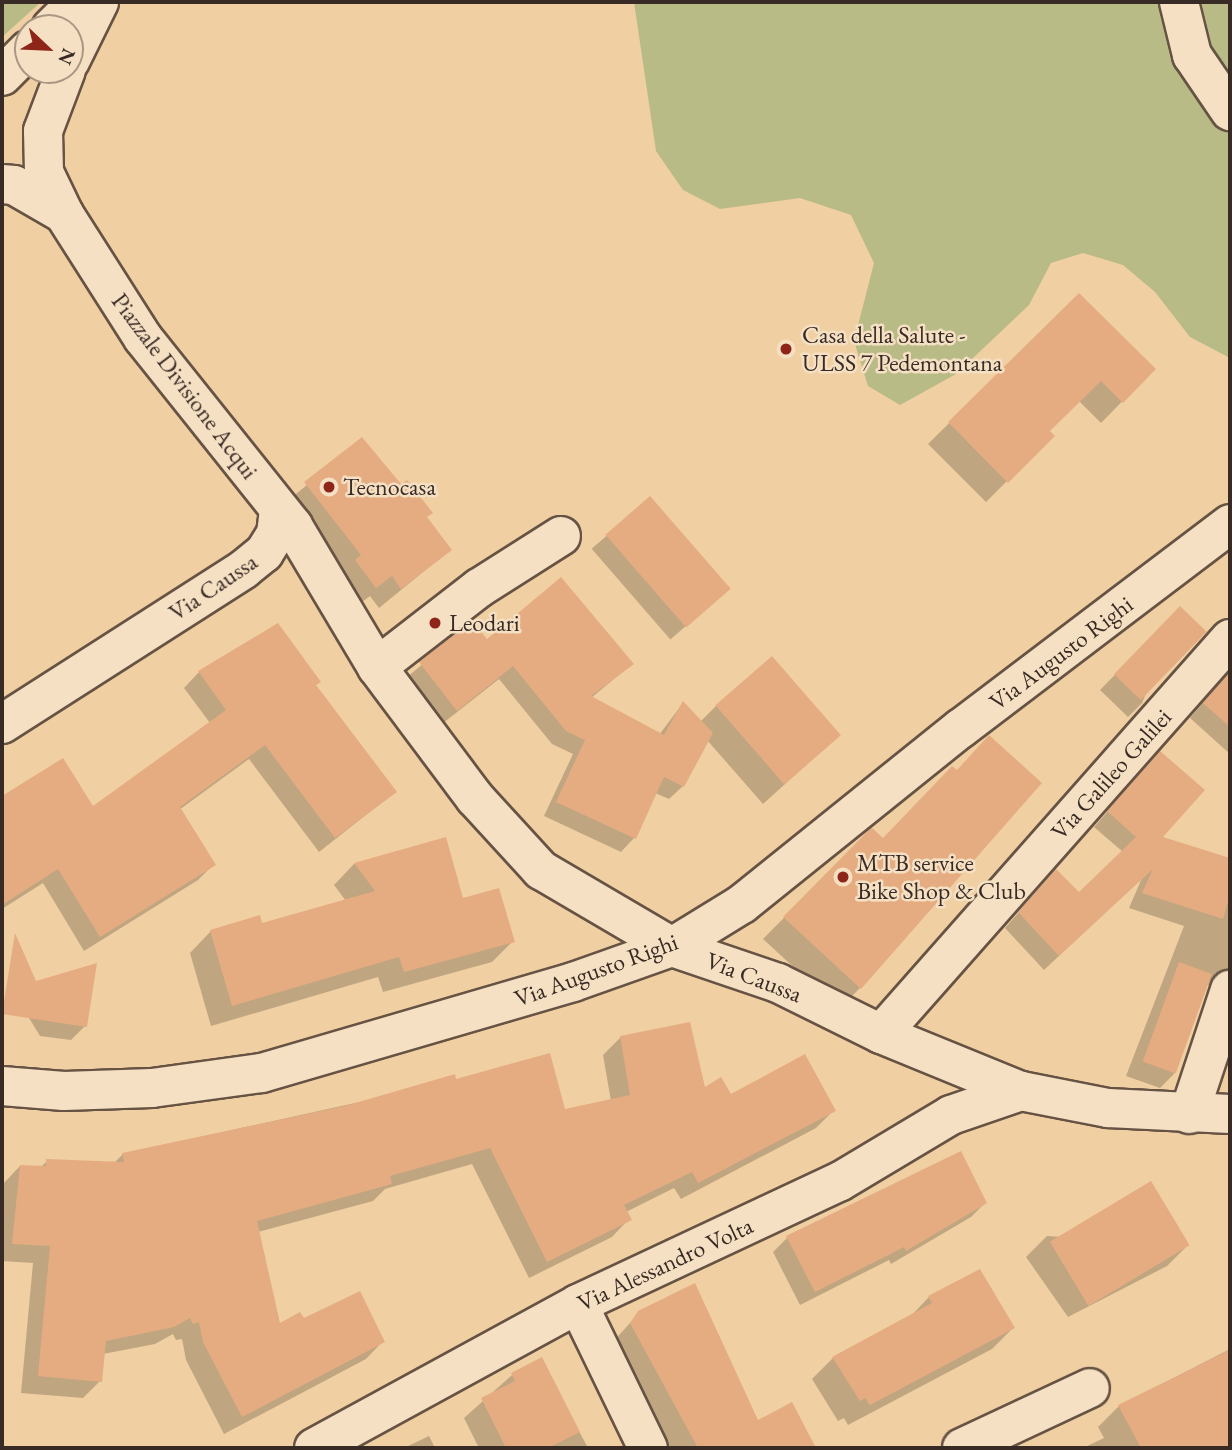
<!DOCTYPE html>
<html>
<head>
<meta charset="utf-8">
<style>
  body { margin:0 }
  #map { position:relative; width:1232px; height:1450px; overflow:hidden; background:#f0cfa2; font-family:"EB Garamond",serif }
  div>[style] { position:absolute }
  .green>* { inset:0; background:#b8bb86 }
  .shadow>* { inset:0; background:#0003; transform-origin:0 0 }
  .building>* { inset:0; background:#e6ac81; transform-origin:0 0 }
  .roads { filter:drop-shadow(2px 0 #665344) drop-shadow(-2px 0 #665344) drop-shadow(0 2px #665344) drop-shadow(0 -2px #665344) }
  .minor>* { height:38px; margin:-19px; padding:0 19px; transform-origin:19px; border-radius:19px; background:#f5e0c3 }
  .tertiary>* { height:38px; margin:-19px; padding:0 19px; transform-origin:19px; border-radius:19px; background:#f5e0c3 }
  .dots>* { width:19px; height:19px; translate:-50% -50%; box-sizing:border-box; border:4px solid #f5e0c3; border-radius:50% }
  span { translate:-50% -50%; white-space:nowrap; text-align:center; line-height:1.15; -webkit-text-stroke:5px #f5e0c3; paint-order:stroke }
  .poi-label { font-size:24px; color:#382a25 }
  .left { translate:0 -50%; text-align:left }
  .street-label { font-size:24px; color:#382a25 }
  .frame { position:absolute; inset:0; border:4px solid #382a25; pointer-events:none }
  .north { position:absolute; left:14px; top:14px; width:70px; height:70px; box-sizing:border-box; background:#f5e0c3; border:2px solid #a99784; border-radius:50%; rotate:113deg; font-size:19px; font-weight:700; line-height:28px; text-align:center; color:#382a25 }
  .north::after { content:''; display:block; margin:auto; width:24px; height:32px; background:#8f2418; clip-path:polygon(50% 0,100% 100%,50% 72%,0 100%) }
</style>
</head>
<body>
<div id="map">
  <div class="green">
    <div style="clip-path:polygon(2px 2px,41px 2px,2px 37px)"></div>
    <div style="clip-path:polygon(634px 2px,1162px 2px,1180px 55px,1230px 135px,1230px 358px,1190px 337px,1155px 292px,1123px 265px,1083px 253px,1051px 263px,1029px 305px,956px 374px,900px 405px,868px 386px,854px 341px,874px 263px,851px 215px,800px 198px,720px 209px,683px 190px,656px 151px)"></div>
    <div style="clip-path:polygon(1176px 2px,1230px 2px,1230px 80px)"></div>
  </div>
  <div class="shadow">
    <div style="clip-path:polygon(1079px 295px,1154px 369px,1101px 423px,1079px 401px,1048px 432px,1052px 436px,986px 502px,928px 444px)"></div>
    <div style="clip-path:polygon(362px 439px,450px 550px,379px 608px,370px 596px,354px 608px,284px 504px)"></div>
    <div style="left:649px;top:499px;width:120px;height:76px;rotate:49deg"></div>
    <div style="clip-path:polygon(1180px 608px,1142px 703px,1128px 717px,1100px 690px)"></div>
    <div style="clip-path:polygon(472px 623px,487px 642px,632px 664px,591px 698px,659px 735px,683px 703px,700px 722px,717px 705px,839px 735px,763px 804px,707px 740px,683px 786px,669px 799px,655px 793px,634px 838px,621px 852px,544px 816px,573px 754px,552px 744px,499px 679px,442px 724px,406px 678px)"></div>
    <div style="clip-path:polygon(1230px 670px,1230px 754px,1190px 718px)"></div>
    <div style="clip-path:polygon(199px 672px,315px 686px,395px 792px,319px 852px,249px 759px,179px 810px,213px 865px,198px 880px,84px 951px,43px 883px,2px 909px,2px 798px,63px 761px,92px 809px,210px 723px,184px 688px)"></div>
    <div style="clip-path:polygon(1146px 768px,1160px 838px,1230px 860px,1230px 989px,1207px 985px,1174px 1074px,1160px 1088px,1126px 1076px,1184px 926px,1129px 908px,1142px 878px,1044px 970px,1005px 928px,1042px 886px,1078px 894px,1123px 852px,1094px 827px)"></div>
    <div style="clip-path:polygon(870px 831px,883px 840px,860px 988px,839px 1009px,763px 939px)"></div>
    <div style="clip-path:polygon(445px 839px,462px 900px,513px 941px,492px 962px,383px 992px,378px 977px,211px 1026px,190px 953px,211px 931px,261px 925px,346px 901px,334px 885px,354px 864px)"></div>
    <div style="clip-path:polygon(17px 998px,85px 1026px,71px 1040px,40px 1036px)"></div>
    <div style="clip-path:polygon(621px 1037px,704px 1090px,833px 1111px,816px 1128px,681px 1199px,674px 1188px,626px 1212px,629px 1219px,612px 1237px,529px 1278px,472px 1164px,385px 1189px,373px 1201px,258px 1232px,279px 1325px,303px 1320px,383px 1341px,366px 1359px,224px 1434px,186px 1360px,182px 1339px,176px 1340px,173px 1334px,155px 1344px,103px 1354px,100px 1381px,83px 1398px,21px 1393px,33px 1263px,2px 1261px,3px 1184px,20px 1166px,41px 1167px,47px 1161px,114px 1163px,123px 1154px,455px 1081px,564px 1111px,611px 1101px,603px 1055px)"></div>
    <div style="clip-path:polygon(985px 1203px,971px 1217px,891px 1264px,889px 1260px,800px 1305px,773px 1252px,787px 1238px)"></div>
    <div style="clip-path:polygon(1047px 1236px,1188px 1245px,1167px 1266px,1068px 1317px,1026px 1257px)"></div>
    <div style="clip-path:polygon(929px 1297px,1013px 1328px,992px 1349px,848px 1425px,844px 1418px,838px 1421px,812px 1379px,833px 1358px,910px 1317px)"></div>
    <div style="clip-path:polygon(639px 1313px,757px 1422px,791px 1404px,814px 1448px,669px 1448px,612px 1343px)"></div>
    <div style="clip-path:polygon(1230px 1349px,1230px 1448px,1083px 1448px,1104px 1438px,1098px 1427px,1119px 1406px)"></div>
    <div style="clip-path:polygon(541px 1360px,588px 1448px,479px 1448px,464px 1418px,512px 1375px)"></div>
    <div style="clip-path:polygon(429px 1436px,435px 1448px,404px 1448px)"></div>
  </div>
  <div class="building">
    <div style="clip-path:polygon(1079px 293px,1156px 369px,1123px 403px,1101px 381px,1050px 431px,1055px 436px,1008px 483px,948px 422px)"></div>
    <div style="clip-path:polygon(362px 437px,401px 484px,407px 480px,433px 513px,427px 517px,452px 550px,401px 589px,392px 576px,376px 588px,355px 560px,361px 555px,304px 482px)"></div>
    <div style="left:650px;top:496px;width:123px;height:59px;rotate:49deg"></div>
    <div style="clip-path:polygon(561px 577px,634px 664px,591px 696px,664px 735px,683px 701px,713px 733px,684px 787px,664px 777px,636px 839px,556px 802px,585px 740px,566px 731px,513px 666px,457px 711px,419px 662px,472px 621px,487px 639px)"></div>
    <div style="left:1180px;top:606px;width:37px;height:95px;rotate:44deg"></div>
    <div style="clip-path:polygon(278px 623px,321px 682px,316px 685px,397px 792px,335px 838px,265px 745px,180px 807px,216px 865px,100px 937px,58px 869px,2px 905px,2px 796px,63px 758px,93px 806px,226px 710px,198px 671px)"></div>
    <div style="left:772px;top:656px;width:105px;height:75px;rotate:49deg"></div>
    <div style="clip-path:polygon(1230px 672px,1230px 727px,1203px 703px)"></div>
    <div style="clip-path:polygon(989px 735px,1042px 783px,861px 989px,783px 917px,869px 830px,872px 828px,883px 838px,952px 766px,957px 770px)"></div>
    <div style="clip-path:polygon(1160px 751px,1205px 790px,1163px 837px,1230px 858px,1230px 895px,1223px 919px,1142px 893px,1153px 869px,1059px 956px,1018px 912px,1056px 869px,1079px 892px,1136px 837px,1107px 811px)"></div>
    <div style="clip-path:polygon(446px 837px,463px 898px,499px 888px,515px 942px,404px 972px,399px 957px,232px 1006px,210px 930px,260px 915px,262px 923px,375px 891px,354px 863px)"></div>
    <div style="clip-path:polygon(15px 933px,36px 981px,97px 963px,87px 1027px,2px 1014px)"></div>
    <div style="left:1179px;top:962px;width:35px;height:106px;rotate:20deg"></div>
    <div style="clip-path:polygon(690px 1022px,705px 1087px,721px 1077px,731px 1094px,805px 1054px,836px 1111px,698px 1183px,692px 1172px,624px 1205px,632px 1220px,547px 1262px,490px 1148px,390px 1176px,392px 1184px,257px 1221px,280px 1323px,300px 1312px,304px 1318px,360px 1291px,385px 1342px,242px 1417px,203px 1342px,199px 1322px,193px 1324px,190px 1318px,174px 1327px,106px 1341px,102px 1382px,38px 1376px,50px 1246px,12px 1244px,20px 1165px,46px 1166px,46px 1159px,124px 1162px,122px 1153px,345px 1106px,455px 1074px,456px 1079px,550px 1053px,565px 1109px,630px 1095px,620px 1036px)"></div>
    <div style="clip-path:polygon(961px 1151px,987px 1203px,906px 1251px,904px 1247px,815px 1292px,786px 1236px)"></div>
    <div style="left:1151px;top:1181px;width:75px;height:118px;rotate:59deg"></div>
    <div style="clip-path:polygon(980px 1269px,1015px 1328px,870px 1405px,865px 1398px,860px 1401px,832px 1357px,932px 1303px,928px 1296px)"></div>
    <div style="clip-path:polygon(695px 1283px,758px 1420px,792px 1402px,816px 1448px,698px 1448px,630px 1323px,638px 1311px)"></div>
    <div style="clip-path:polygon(1230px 1350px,1230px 1448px,1141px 1448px,1118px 1405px)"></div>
    <div style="clip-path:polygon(542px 1357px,580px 1432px,548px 1448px,506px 1448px,481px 1398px,515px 1381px,511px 1373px)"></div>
  </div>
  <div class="roads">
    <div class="minor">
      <div style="left:1179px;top:2px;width:55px;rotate:76.2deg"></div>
      <div style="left:1192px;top:55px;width:68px;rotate:55.8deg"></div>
      <div style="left:377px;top:667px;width:129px;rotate:-37.8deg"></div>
      <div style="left:479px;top:588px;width:97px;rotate:-32.4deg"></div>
      <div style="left:672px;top:947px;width:82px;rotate:-31.6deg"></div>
      <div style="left:742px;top:904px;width:280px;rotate:-38.8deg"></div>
      <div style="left:960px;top:729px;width:339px;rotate:-37.2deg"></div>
      <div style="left:881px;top:1034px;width:527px;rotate:-48.54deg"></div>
      <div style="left:1189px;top:1114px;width:131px;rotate:-71.7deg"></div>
      <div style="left:578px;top:1304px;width:160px;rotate:64.1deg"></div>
      <div style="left:314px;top:1448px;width:301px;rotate:-28.6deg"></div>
      <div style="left:578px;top:1304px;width:288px;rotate:-25.1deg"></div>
      <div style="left:839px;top:1182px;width:131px;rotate:-30.9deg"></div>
      <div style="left:951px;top:1115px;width:74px;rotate:-18.9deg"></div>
      <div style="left:962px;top:1448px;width:141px;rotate:-25.1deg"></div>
    </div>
    <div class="tertiary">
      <div style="left:51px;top:28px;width:37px;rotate:-45deg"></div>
      <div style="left:70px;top:61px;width:66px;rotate:-63.8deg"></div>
      <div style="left:2px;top:76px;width:37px;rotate:-45deg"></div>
      <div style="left:2px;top:184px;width:12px;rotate:5deg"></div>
      <div style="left:14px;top:185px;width:58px;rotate:30.1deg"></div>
      <div style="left:64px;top:214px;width:147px;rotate:57.5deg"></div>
      <div style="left:143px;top:338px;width:241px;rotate:51.4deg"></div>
      <div style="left:293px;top:526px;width:164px;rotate:59.2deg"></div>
      <div style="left:377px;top:667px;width:164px;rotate:53.2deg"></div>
      <div style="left:475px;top:798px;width:98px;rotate:47.5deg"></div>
      <div style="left:541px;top:870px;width:152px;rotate:30.4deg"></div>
      <div style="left:672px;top:947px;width:112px;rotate:18.8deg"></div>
      <div style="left:778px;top:983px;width:115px;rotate:26.3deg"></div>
      <div style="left:881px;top:1034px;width:151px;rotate:22.2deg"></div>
      <div style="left:1021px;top:1091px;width:89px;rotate:11.1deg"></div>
      <div style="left:1108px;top:1108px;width:122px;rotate:2.8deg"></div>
      <div style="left:64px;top:214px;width:47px;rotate:-115.5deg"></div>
      <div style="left:44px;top:172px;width:41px;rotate:-91.4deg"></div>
      <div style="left:43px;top:131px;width:65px;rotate:-69.3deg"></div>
      <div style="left:2px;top:724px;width:287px;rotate:-32.6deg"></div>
      <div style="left:244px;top:569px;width:26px;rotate:-39deg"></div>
      <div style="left:264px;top:553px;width:22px;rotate:-58deg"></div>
      <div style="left:276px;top:534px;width:25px;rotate:-83deg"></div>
      <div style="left:2px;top:1086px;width:62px;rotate:4.6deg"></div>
      <div style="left:64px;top:1091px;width:88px;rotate:-2deg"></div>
      <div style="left:152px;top:1088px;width:111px;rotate:-7.8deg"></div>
      <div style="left:262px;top:1073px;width:324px;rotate:-16.3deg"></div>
      <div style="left:573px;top:982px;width:105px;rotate:-19.5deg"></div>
    </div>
  </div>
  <div class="dots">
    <div style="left:786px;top:349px;background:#8f2418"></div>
    <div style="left:329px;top:487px;background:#8f2418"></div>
    <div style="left:435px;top:623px;background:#8f2418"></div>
    <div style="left:843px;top:877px;background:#8f2418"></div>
  </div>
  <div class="poi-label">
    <span class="left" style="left:802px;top:349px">Casa della Salute -<br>ULSS 7 Pedemontana</span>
    <span class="left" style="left:343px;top:487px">Tecnocasa</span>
    <span class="left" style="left:449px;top:623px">Leodari</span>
    <span class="left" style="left:857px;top:877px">MTB service<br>Bike Shop &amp; Club</span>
  </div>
  <div class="street-label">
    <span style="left:185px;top:386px;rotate:53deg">Piazzale Divisione Acqui</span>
    <span style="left:213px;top:587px;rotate:-34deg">Via Caussa</span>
    <span style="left:1061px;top:653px;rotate:-37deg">Via Augusto Righi</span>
    <span style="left:1111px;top:774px;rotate:-48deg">Via Galileo Galilei</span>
    <span style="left:596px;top:970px;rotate:-20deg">Via Augusto Righi</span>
    <span style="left:754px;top:977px;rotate:21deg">Via Caussa</span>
    <span style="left:665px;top:1264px;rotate:-25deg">Via Alessandro Volta</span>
  </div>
  <div class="frame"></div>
  <div class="north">N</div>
</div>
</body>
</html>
